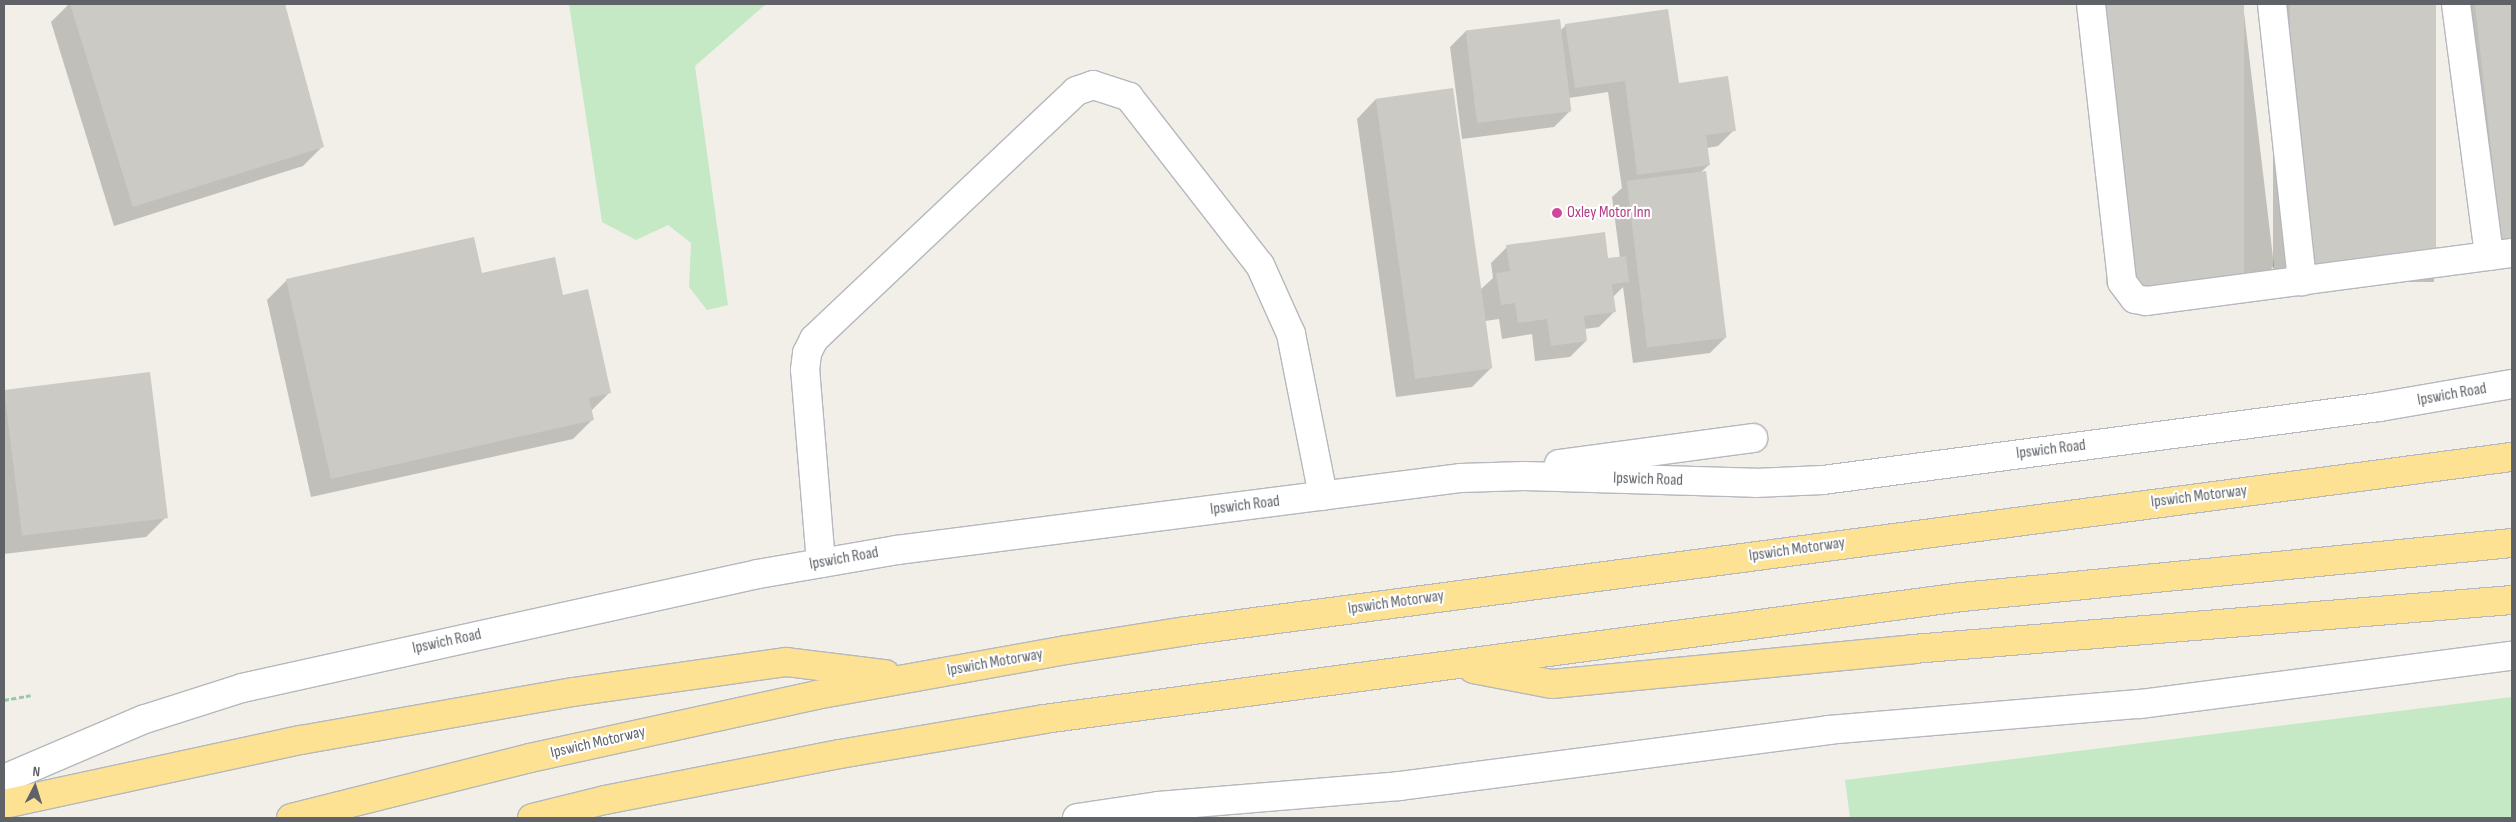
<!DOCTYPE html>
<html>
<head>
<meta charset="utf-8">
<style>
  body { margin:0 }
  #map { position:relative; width:2516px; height:822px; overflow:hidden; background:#f1efe8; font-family:"Sofia Sans Condensed",sans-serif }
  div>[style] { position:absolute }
  .green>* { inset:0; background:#c5e8c5 }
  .shadow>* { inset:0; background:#0003; transform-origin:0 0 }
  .building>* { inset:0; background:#cccac5; transform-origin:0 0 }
  .path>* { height:3px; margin-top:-1.5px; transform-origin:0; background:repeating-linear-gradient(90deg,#9cc7a9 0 5px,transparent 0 7.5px) }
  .roads { filter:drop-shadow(1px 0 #b5b8bc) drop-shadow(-1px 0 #b5b8bc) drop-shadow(0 1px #b5b8bc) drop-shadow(0 -1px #b5b8bc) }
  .minor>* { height:28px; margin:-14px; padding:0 14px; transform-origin:14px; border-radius:14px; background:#fff }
  .highway>* { height:28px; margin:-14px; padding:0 14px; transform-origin:14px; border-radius:14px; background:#fde293 }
  .dots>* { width:14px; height:14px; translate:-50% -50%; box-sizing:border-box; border:2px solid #fff; border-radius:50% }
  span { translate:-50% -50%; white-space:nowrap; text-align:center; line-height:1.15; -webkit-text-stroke:4.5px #fff; paint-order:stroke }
  .hotel-label { font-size:16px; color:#b23c85 }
  .left { translate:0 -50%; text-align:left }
  .street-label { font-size:16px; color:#5f6368 }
  .frame { position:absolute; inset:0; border:5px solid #5f6368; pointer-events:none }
  .north { position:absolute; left:10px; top:762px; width:50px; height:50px; -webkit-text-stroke:4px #fff; paint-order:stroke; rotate:5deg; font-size:14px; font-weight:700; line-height:20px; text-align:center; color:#5f6368 }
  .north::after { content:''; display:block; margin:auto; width:18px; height:22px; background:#5f6368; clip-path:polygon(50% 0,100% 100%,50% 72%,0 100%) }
</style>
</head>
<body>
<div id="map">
  <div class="green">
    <div style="clip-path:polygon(569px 4px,766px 4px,695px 66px,728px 305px,707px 310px,689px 287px,691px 243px,668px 225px,636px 240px,602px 222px)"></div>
    <div style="clip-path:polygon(2512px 697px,2512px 818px,1850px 818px,1845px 780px)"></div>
  </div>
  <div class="shadow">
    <div style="clip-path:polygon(69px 4px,284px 4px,323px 146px,303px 166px,114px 226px,51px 22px)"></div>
    <div style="clip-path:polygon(2088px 4px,2243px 4px,2274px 266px,2259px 282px,2124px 298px)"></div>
    <div style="left:2273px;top:4px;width:161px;height:278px"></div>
    <div style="clip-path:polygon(2458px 4px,2512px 4px,2512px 251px,2486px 254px)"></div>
    <div style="clip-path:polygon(1559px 20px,1560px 31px,1566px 25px,1678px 84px,1734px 130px,1718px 146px,1707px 148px,1709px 165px,1701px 172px,1726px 337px,1710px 353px,1633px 363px,1623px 287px,1613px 297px,1615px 311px,1599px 327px,1585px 329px,1586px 341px,1570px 357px,1535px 361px,1532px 334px,1502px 339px,1499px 319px,1485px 321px,1491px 368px,1472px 387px,1396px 397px,1357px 119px,1376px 99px,1480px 290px,1493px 278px,1491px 263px,1507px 247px,1607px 260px,1620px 258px,1612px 197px,1622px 188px,1608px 92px,1569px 98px,1570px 111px,1554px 127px,1462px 139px,1450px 47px,1466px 31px)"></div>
    <div style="clip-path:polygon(482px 275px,562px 297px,610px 392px,591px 411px,593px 419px,573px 439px,311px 497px,267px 300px,287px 280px)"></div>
    <div style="clip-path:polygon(149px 374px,165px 518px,146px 537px,4px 554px,4px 391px)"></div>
  </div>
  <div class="building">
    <div style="clip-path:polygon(70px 4px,285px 4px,324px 147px,133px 207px)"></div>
    <div style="left:2106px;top:4px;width:138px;height:281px"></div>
    <div style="left:2290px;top:4px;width:146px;height:263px"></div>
    <div style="clip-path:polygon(2475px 4px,2512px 4px,2512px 238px,2501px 239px)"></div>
    <div style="clip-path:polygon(1668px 9px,1679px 83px,1728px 76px,1736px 131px,1706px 135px,1710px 165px,1637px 175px,1625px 81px,1575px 88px,1565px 24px)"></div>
    <div style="left:1560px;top:19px;width:93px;height:95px;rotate:83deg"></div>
    <div style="left:1453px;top:88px;width:283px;height:78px;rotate:82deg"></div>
    <div style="left:1706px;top:171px;width:168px;height:80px;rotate:83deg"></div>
    <div style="clip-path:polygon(1605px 232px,1608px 258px,1626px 256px,1629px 282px,1612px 284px,1616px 312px,1584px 316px,1587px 341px,1551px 346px,1547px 319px,1518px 323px,1515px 303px,1501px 305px,1496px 273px,1510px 271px,1506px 245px)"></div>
    <div style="clip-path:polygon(474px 237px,482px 273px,555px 257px,563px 295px,588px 289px,611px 393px,589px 398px,594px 420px,331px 479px,286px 279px)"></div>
    <div style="left:150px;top:372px;width:147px;height:147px;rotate:83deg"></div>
  </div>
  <div class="path">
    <div style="left:4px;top:700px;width:27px;rotate:-10deg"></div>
  </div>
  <div class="roads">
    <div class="minor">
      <div style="left:2091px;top:4px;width:280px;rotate:83.6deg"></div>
      <div style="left:2122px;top:282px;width:21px;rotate:53deg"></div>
      <div style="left:2135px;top:299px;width:11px;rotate:10deg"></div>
      <div style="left:2146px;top:301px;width:369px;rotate:-7.5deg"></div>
      <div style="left:2272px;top:4px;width:279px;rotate:83.8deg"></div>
      <div style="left:2456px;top:4px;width:254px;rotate:82.5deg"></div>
      <div style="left:1559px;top:464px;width:196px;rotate:-7.6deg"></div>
      <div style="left:821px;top:563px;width:194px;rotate:-94.7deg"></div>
      <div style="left:805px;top:370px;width:17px;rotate:-83deg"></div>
      <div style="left:807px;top:353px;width:16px;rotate:-63deg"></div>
      <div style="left:814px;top:339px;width:361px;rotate:-43.4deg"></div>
      <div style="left:1076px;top:91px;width:18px;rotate:-19deg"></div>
      <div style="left:1093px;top:85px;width:38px;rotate:18deg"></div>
      <div style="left:1129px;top:97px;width:213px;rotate:52.1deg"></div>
      <div style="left:1260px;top:265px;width:76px;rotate:65.8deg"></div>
      <div style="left:1291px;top:334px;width:165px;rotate:78.8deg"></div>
      <div style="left:4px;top:779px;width:153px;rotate:-23.1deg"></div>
      <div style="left:145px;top:719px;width:102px;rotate:-17.7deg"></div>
      <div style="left:242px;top:688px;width:528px;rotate:-12.46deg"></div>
      <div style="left:758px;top:574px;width:141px;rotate:-9.8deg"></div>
      <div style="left:897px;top:550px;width:569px;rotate:-7.28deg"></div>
      <div style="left:1461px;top:478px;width:63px;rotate:-1.8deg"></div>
      <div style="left:1524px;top:476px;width:231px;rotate:1.7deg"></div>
      <div style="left:1755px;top:483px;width:68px;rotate:-2.5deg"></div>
      <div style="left:1823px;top:480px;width:561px;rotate:-7.48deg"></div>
      <div style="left:2379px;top:407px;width:135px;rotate:-9.8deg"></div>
      <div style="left:1077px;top:818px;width:82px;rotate:-8.4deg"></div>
      <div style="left:1158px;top:806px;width:242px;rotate:-4.7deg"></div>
      <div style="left:1399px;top:786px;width:433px;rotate:-7.4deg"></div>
      <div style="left:1828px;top:730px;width:313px;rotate:-4.8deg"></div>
      <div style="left:2140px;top:704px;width:375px;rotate:-7.4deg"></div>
    </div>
    <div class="highway">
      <div style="left:1473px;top:669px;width:80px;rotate:10.8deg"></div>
      <div style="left:1552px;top:684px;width:363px;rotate:-5.5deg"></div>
      <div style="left:1913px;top:649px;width:601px;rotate:-4.68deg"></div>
      <div style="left:4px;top:804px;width:304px;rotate:-12.2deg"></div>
      <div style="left:301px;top:740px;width:276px;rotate:-10deg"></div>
      <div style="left:573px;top:692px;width:216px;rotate:-8deg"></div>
      <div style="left:787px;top:662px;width:99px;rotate:7deg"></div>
      <div style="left:291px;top:818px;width:246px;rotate:-14.1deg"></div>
      <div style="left:530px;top:758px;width:293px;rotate:-12.4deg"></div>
      <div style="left:816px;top:695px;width:254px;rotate:-10.2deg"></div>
      <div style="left:1066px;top:650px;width:121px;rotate:-9deg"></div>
      <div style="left:1186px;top:631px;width:1337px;rotate:-7.48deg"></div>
      <div style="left:532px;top:818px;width:75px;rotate:-13.9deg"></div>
      <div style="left:605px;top:800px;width:239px;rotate:-11.1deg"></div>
      <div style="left:840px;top:754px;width:207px;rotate:-9.7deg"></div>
      <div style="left:1044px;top:719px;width:926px;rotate:-7.57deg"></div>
      <div style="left:1962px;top:597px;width:553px;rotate:-5.61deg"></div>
    </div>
  </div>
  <div class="dots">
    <div style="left:1557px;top:213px;background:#d1479c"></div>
  </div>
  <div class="hotel-label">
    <span class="left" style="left:1567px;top:213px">Oxley Motor Inn</span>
  </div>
  <div class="street-label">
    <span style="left:2452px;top:395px;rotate:-10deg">Ipswich Road</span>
    <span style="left:2051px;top:450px;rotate:-7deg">Ipswich Road</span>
    <span style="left:1648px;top:480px;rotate:2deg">Ipswich Road</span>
    <span style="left:2199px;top:497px;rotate:-7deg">Ipswich Motorway</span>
    <span style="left:1245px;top:506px;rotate:-7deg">Ipswich Road</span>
    <span style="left:1797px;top:550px;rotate:-8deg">Ipswich Motorway</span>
    <span style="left:844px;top:559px;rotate:-10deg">Ipswich Road</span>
    <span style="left:1396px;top:603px;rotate:-8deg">Ipswich Motorway</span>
    <span style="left:447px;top:642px;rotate:-12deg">Ipswich Road</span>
    <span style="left:995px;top:663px;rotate:-10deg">Ipswich Motorway</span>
    <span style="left:598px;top:743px;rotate:-13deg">Ipswich Motorway</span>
  </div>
  <div class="frame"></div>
  <div class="north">N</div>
</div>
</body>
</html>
